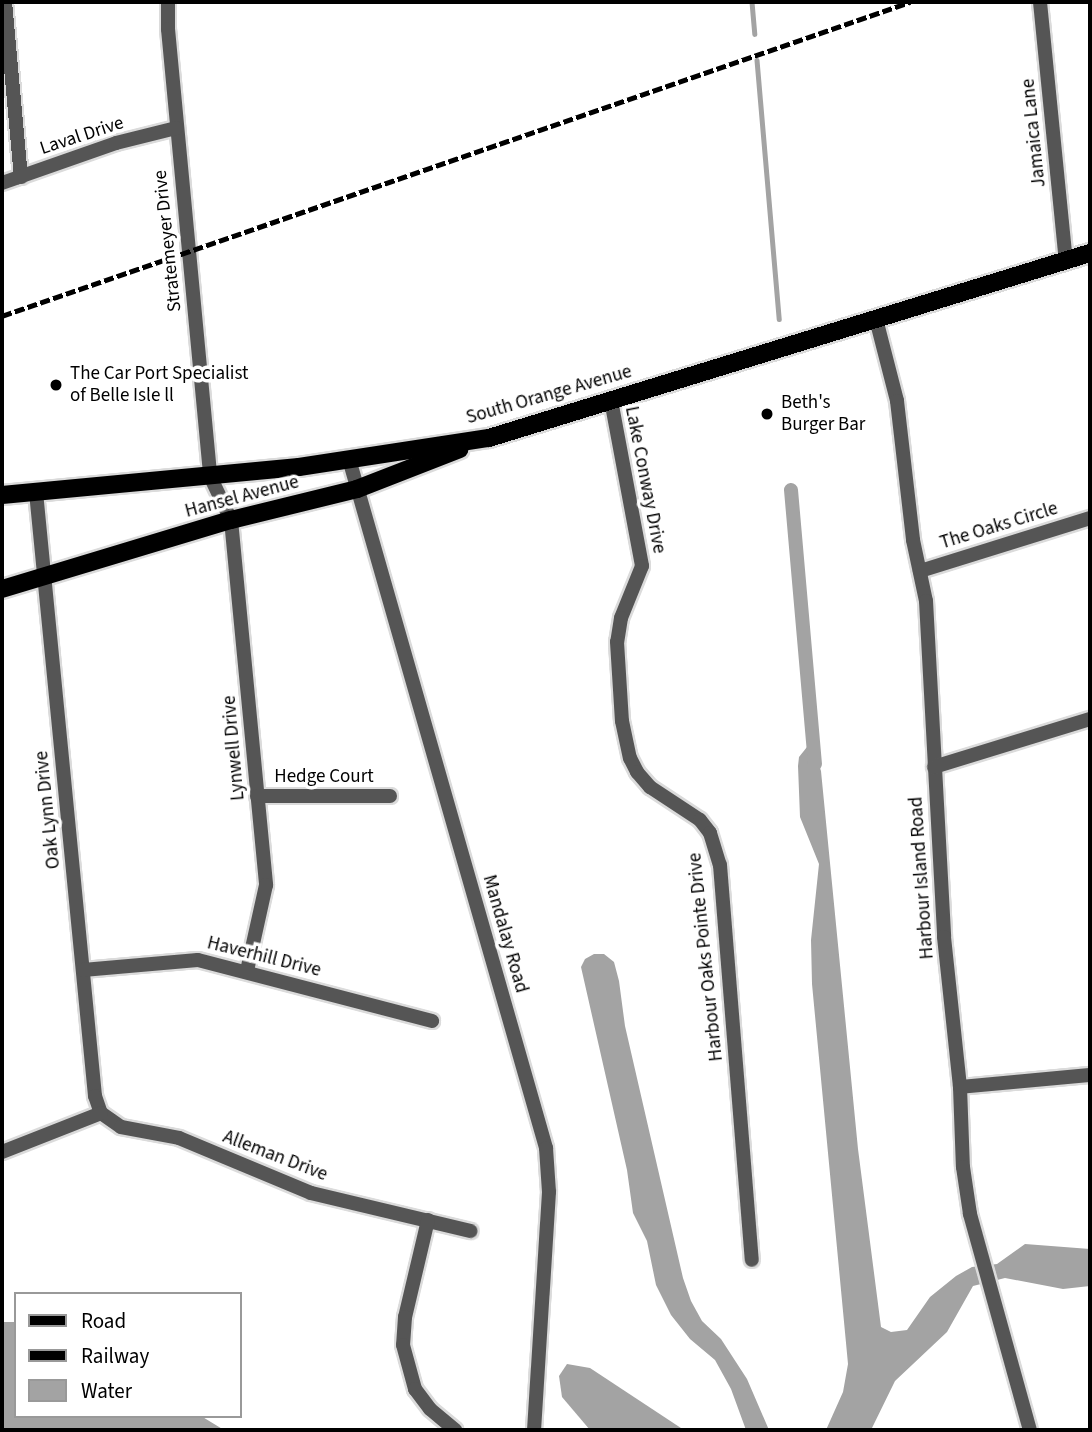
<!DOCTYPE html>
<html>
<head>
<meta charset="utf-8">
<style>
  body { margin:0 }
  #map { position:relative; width:1092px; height:1432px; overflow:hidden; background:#fff; font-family:"Source Sans 3",sans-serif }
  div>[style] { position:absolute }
  .water>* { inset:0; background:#a3a3a3 }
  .stream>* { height:4.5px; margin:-2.25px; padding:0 2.25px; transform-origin:2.25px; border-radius:2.25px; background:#a3a3a3 }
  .canal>* { height:14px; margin:-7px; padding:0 7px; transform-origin:7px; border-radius:7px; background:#a3a3a3 }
  .roads { filter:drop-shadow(2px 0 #dbdbdb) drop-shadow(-2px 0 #dbdbdb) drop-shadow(0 2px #dbdbdb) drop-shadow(0 -2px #dbdbdb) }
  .minor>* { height:14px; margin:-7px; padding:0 7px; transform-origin:7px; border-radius:7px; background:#555 }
  .major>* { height:18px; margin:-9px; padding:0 9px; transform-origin:9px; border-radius:9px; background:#000 }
  .rail>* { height:4.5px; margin-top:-2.25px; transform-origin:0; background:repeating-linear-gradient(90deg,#000 0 10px,transparent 0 13.5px) }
  .dots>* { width:19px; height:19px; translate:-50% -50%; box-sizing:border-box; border:4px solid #fff; border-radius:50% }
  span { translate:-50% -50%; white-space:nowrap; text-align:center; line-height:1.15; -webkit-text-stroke:7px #fff; paint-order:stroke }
  .street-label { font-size:19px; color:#000 }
  .poi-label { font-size:19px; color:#000 }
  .left { translate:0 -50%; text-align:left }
  .frame { position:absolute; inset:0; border:4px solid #000; pointer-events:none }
  .legend { position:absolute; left:14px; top:1292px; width:228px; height:126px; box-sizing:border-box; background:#fff; border:2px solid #999; margin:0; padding:9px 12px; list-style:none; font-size:21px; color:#000 }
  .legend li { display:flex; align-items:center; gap:14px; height:35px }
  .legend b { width:35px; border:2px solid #999 }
</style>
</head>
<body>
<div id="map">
  <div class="water">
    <div style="clip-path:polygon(807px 747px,813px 747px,821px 771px,858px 1149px,881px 1327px,891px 1332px,907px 1330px,930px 1297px,956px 1276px,972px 1267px,997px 1264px,1025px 1244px,1090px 1249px,1090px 1286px,1063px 1289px,1005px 1278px,973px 1286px,947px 1332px,895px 1381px,871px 1430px,826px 1430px,843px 1392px,848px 1364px,812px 984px,811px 940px,819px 864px,800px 817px,798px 766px,799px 757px)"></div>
    <div style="clip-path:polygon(594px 954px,604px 954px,614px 962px,619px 981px,625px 1026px,683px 1278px,691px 1301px,702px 1321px,721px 1339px,747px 1379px,769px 1430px,746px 1430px,731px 1389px,715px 1360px,690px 1339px,671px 1315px,656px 1285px,647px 1241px,633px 1213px,627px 1170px,581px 967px,585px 959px)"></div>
    <div style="clip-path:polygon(2px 1322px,16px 1322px,16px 1416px,201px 1416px,224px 1430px,2px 1430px)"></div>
    <div style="clip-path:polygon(567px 1364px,590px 1368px,684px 1430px,590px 1430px,562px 1397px,559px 1376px)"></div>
  </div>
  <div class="stream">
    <div style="left:752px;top:2px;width:32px;rotate:85deg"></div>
    <div style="left:757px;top:60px;width:260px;rotate:85.1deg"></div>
  </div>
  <div class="canal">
    <div style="left:791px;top:490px;width:275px;rotate:85deg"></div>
  </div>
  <div class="roads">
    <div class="minor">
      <div style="left:5px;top:2px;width:176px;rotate:84.8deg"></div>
      <div style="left:168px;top:2px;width:27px;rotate:90deg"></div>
      <div style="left:168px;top:29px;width:449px;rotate:84.6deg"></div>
      <div style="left:210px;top:476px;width:49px;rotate:64.5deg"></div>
      <div style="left:231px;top:520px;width:367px;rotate:84.5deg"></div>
      <div style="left:266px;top:885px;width:88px;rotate:102.5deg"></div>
      <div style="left:1040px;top:2px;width:260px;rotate:84.3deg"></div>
      <div style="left:2px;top:183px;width:121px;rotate:-19.3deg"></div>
      <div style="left:116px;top:143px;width:62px;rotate:-14deg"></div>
      <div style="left:876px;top:319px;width:85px;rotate:75.6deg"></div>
      <div style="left:897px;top:401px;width:140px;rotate:83.4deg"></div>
      <div style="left:913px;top:540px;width:62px;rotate:78deg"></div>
      <div style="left:926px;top:601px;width:336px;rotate:86.9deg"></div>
      <div style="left:944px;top:937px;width:151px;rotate:83.9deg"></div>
      <div style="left:960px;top:1087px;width:80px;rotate:87.9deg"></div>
      <div style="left:963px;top:1167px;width:48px;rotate:81.5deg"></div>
      <div style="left:970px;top:1214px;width:224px;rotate:74.5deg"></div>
      <div style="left:611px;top:400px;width:169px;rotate:79.4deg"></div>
      <div style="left:642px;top:566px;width:56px;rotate:112deg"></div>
      <div style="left:621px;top:618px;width:24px;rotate:99deg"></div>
      <div style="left:617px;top:642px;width:79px;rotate:86.4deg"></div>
      <div style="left:622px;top:721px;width:38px;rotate:78deg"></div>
      <div style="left:630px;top:758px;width:16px;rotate:63deg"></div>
      <div style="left:637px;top:772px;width:20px;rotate:49deg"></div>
      <div style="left:650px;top:787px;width:60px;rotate:33.4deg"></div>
      <div style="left:700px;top:820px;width:16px;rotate:52deg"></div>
      <div style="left:710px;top:833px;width:34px;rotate:73deg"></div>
      <div style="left:720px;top:865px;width:396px;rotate:85.4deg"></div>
      <div style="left:349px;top:459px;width:717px;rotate:74.04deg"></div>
      <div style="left:546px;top:1148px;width:44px;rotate:86.1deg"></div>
      <div style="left:549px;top:1192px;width:238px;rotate:93.6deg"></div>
      <div style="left:36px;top:492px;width:607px;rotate:84.42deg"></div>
      <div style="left:95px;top:1096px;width:18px;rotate:71deg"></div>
      <div style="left:101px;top:1113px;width:24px;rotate:35deg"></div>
      <div style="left:121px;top:1127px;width:59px;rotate:10.7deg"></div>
      <div style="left:179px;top:1138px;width:143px;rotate:22.6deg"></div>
      <div style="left:311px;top:1193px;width:164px;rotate:13.4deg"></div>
      <div style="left:920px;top:571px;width:178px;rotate:-17.3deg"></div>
      <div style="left:934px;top:767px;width:163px;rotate:-17.1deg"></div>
      <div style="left:257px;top:796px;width:133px"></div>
      <div style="left:83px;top:970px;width:115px;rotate:-5deg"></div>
      <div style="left:198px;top:960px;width:242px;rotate:14.6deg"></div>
      <div style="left:960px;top:1087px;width:131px;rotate:-5.3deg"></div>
      <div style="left:2px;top:1152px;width:106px;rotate:-21.5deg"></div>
      <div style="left:428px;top:1220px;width:100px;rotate:103.3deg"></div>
      <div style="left:405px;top:1317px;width:28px;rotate:94deg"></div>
      <div style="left:403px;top:1345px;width:46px;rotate:74.7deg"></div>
      <div style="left:415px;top:1389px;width:25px;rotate:53deg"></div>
      <div style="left:430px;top:1409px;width:33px;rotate:40deg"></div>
    </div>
    <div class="major">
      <div style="left:2px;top:495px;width:298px;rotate:-5.4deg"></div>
      <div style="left:299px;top:467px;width:192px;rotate:-8.7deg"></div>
      <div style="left:489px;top:438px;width:629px;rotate:-17.11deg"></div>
      <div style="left:2px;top:589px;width:239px;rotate:-16.8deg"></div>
      <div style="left:231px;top:520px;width:130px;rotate:-13.8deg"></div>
      <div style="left:357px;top:489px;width:110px;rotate:-21.2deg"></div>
    </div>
  </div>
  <div class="rail">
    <div style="left:2px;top:316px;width:961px;rotate:-19.08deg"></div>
  </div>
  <div class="dots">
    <div style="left:56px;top:385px;background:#000"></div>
    <div style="left:767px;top:414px;background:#000"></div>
  </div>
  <div class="street-label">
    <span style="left:1034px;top:133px;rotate:-96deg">Jamaica Lane</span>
    <span style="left:82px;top:136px;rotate:-18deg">Laval Drive</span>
    <span style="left:168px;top:241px;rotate:-96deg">Stratemeyer Drive</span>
    <span style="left:549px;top:395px;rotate:-16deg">South Orange Avenue</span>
    <span style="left:645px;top:480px;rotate:79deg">Lake Conway Drive</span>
    <span style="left:242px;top:497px;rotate:-15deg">Hansel Avenue</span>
    <span style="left:999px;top:526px;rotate:-17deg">The Oaks Circle</span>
    <span style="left:234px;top:748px;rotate:-95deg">Lynwell Drive</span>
    <span style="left:324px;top:777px">Hedge Court</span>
    <span style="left:48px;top:810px;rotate:-96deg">Oak Lynn Drive</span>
    <span style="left:922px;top:878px;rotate:-94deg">Harbour Island Road</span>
    <span style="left:505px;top:934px;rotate:74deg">Mandalay Road</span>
    <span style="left:264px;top:957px;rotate:14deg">Haverhill Drive</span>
    <span style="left:706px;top:957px;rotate:-96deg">Harbour Oaks Pointe Drive</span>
    <span style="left:275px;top:1156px;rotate:21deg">Alleman Drive</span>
  </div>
  <div class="poi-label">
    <span class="left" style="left:70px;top:385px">The Car Port Specialist<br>of Belle Isle ll</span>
    <span class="left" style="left:781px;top:414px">Beth's<br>Burger Bar</span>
  </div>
  <div class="frame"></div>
  <ul class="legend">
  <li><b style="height:9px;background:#000"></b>Road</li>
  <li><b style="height:9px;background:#000"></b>Railway</li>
  <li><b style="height:19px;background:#a3a3a3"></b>Water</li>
  </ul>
</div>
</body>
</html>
